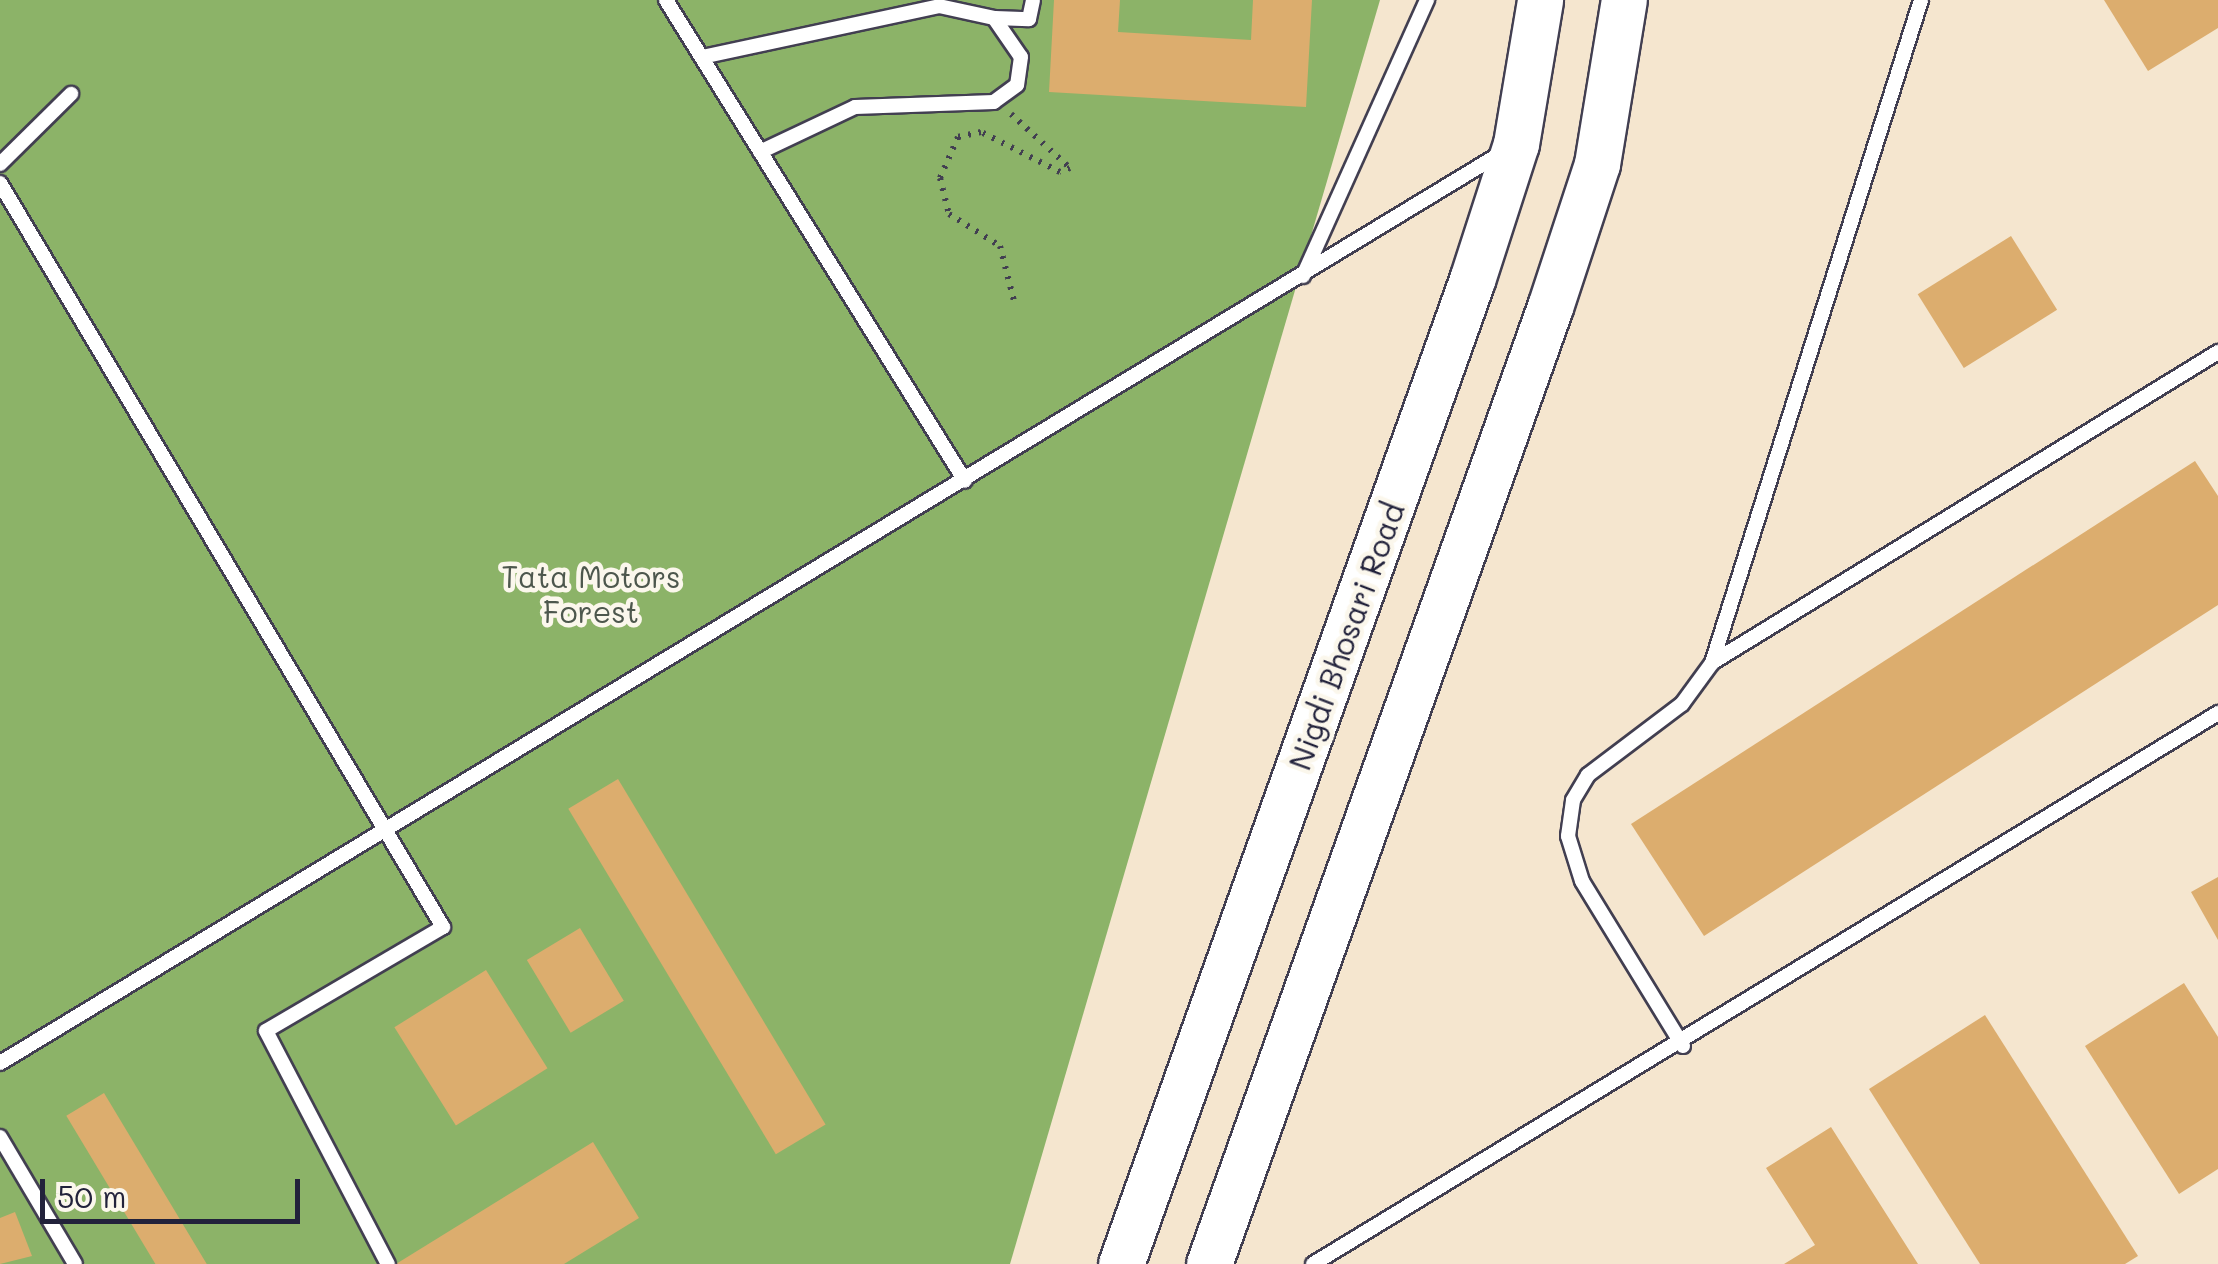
<!DOCTYPE html>
<html>
<head>
<meta charset="utf-8">
<style>
  body { margin:0 }
  #map { position:relative; width:2218px; height:1264px; overflow:hidden; background:#f5e6cf; font-family:Mali,sans-serif }
  div>[style] { position:absolute }
  .forest>* { inset:0; background:#8cb368 }
  .building>* { inset:0; background:#dcad6e; transform-origin:0 0 }
  .path>* { height:6px; margin-top:-3px; transform-origin:0; background:repeating-linear-gradient(90deg,#423f51 0 2.5px,transparent 0 10.5px) }
  .roads { filter:drop-shadow(2px 0 #423f51) drop-shadow(-2px 0 #423f51) drop-shadow(0 2px #423f51) drop-shadow(0 -2px #423f51) }
  .lane>* { height:14px; margin:-7px; padding:0 7px; transform-origin:7px; border-radius:7px; background:#fff }
  .primary>* { height:45px; margin:-22.5px; padding:0 22.5px; transform-origin:22.5px; border-radius:22.5px; background:#fff }
  span { translate:-50% -50%; white-space:nowrap; text-align:center; line-height:1.15; -webkit-text-stroke:9px #fbf7ec; paint-order:stroke }
  .park-label { font-size:30px; color:#4d574d }
  .street-label { font-size:30px; color:#22223b }
  .scale { position:absolute; left:40px; top:1179px; width:260px; height:45px; box-sizing:border-box; border:5px solid #22223b; border-top:0; padding-left:12px; font-size:30px; line-height:35px; white-space:nowrap; color:#22223b; -webkit-text-stroke:8px #fbf7ec; paint-order:stroke }
</style>
</head>
<body>
<div id="map">
  <div class="forest">
    <div style="clip-path:polygon(0 0,1380px 0,1010px 1264px,0 1264px)"></div>
  </div>
  <div class="building">
    <div style="clip-path:polygon(1054px 0,1120px 0,1118px 32px,1251px 40px,1253px 0,1312px 0,1306px 107px,1049px 92px)"></div>
    <div style="clip-path:polygon(2104px 0,2218px 0,2218px 28px,2148px 71px)"></div>
    <div style="left:2011px;top:236px;width:87px;height:110px;rotate:58deg"></div>
    <div style="clip-path:polygon(2195px 461px,2218px 496px,2218px 605px,1704px 936px,1631px 824px)"></div>
    <div style="left:618px;top:779px;width:403px;height:58px;rotate:59deg"></div>
    <div style="clip-path:polygon(2218px 877px,2218px 940px,2191px 892px)"></div>
    <div style="left:580px;top:928px;width:85px;height:62px;rotate:59deg"></div>
    <div style="left:486px;top:970px;width:116px;height:108px;rotate:58deg"></div>
    <div style="clip-path:polygon(2184px 983px,2218px 1037px,2218px 1169px,2179px 1194px,2085px 1046px)"></div>
    <div style="clip-path:polygon(1985px 1015px,2138px 1256px,2125px 1264px,1980px 1264px,1869px 1089px)"></div>
    <div style="left:104px;top:1093px;width:200px;height:44px;rotate:59deg"></div>
    <div style="clip-path:polygon(1831px 1127px,1918px 1264px,1784px 1264px,1815px 1245px,1766px 1168px)"></div>
    <div style="clip-path:polygon(593px 1142px,639px 1218px,564px 1264px,396px 1264px)"></div>
    <div style="clip-path:polygon(15px 1212px,32px 1256px,0 1264px,0 1218px)"></div>
  </div>
  <div class="path">
    <div style="left:1011px;top:114px;width:80px;rotate:42.5deg"></div>
    <div style="left:1070px;top:168px;width:11px;rotate:158deg"></div>
    <div style="left:1060px;top:172px;width:89px;rotate:-153.1deg"></div>
    <div style="left:981px;top:132px;width:24px;rotate:168deg"></div>
    <div style="left:958px;top:137px;width:45px;rotate:113.7deg"></div>
    <div style="left:940px;top:178px;width:37px;rotate:76deg"></div>
    <div style="left:949px;top:214px;width:60px;rotate:32.1deg"></div>
    <div style="left:1000px;top:246px;width:57px;rotate:75.7deg"></div>
  </div>
  <div class="roads">
    <div class="lane">
      <div style="left:666px;top:0;width:566px;rotate:58.13deg"></div>
      <div style="left:995px;top:18px;width:34px;rotate:2deg"></div>
      <div style="left:1029px;top:19px;width:19px;rotate:-78deg"></div>
      <div style="left:702px;top:57px;width:242px;rotate:-12.1deg"></div>
      <div style="left:939px;top:6px;width:56px;rotate:12.3deg"></div>
      <div style="left:994px;top:18px;width:47px;rotate:55.3deg"></div>
      <div style="left:1021px;top:57px;width:28px;rotate:98deg"></div>
      <div style="left:1017px;top:85px;width:29px;rotate:144deg"></div>
      <div style="left:994px;top:102px;width:139px;rotate:177.9deg"></div>
      <div style="left:855px;top:107px;width:105px;rotate:154.7deg"></div>
      <div style="left:0;top:164px;width:100px;rotate:-44.6deg"></div>
      <div style="left:0;top:183px;width:866px;rotate:59.23deg"></div>
      <div style="left:443px;top:927px;width:205px;rotate:149.6deg"></div>
      <div style="left:266px;top:1031px;width:263px;rotate:62.4deg"></div>
      <div style="left:1303px;top:276px;width:303px;rotate:-65.8deg"></div>
      <div style="left:1713px;top:662px;width:593px;rotate:-31.54deg"></div>
      <div style="left:1683px;top:1046px;width:193px;rotate:-121.5deg"></div>
      <div style="left:1582px;top:881px;width:47px;rotate:-107.3deg"></div>
      <div style="left:1568px;top:836px;width:36px;rotate:-82deg"></div>
      <div style="left:1573px;top:800px;width:29px;rotate:-59deg"></div>
      <div style="left:1588px;top:775px;width:118px;rotate:-37.1deg"></div>
      <div style="left:1682px;top:704px;width:51px;rotate:-53.8deg"></div>
      <div style="left:1712px;top:663px;width:695px;rotate:-72.5deg"></div>
      <div style="left:0;top:1063px;width:1754px;rotate:-31.22deg"></div>
      <div style="left:0;top:1137px;width:147px;rotate:59.4deg"></div>
      <div style="left:1313px;top:1264px;width:1060px;rotate:-31.33deg"></div>
    </div>
    <div class="primary">
      <div style="left:1121px;top:1264px;width:1045px;rotate:-70.37deg"></div>
      <div style="left:1472px;top:280px;width:143px;rotate:-72.1deg"></div>
      <div style="left:1516px;top:144px;width:146px;rotate:-80.5deg"></div>
      <div style="left:1209px;top:1264px;width:1016px;rotate:-70.39deg"></div>
      <div style="left:1550px;top:307px;width:151px;rotate:-71.8deg"></div>
      <div style="left:1597px;top:164px;width:166px;rotate:-80.7deg"></div>
    </div>
  </div>
  <div class="park-label">
    <span style="left:591px;top:593px">Tata Motors<br>Forest</span>
  </div>
  <div class="street-label">
    <span style="left:1346px;top:636px;rotate:-70deg">Nigdi Bhosari Road</span>
  </div>
  <div class="scale">50 m</div>
</div>
</body>
</html>
